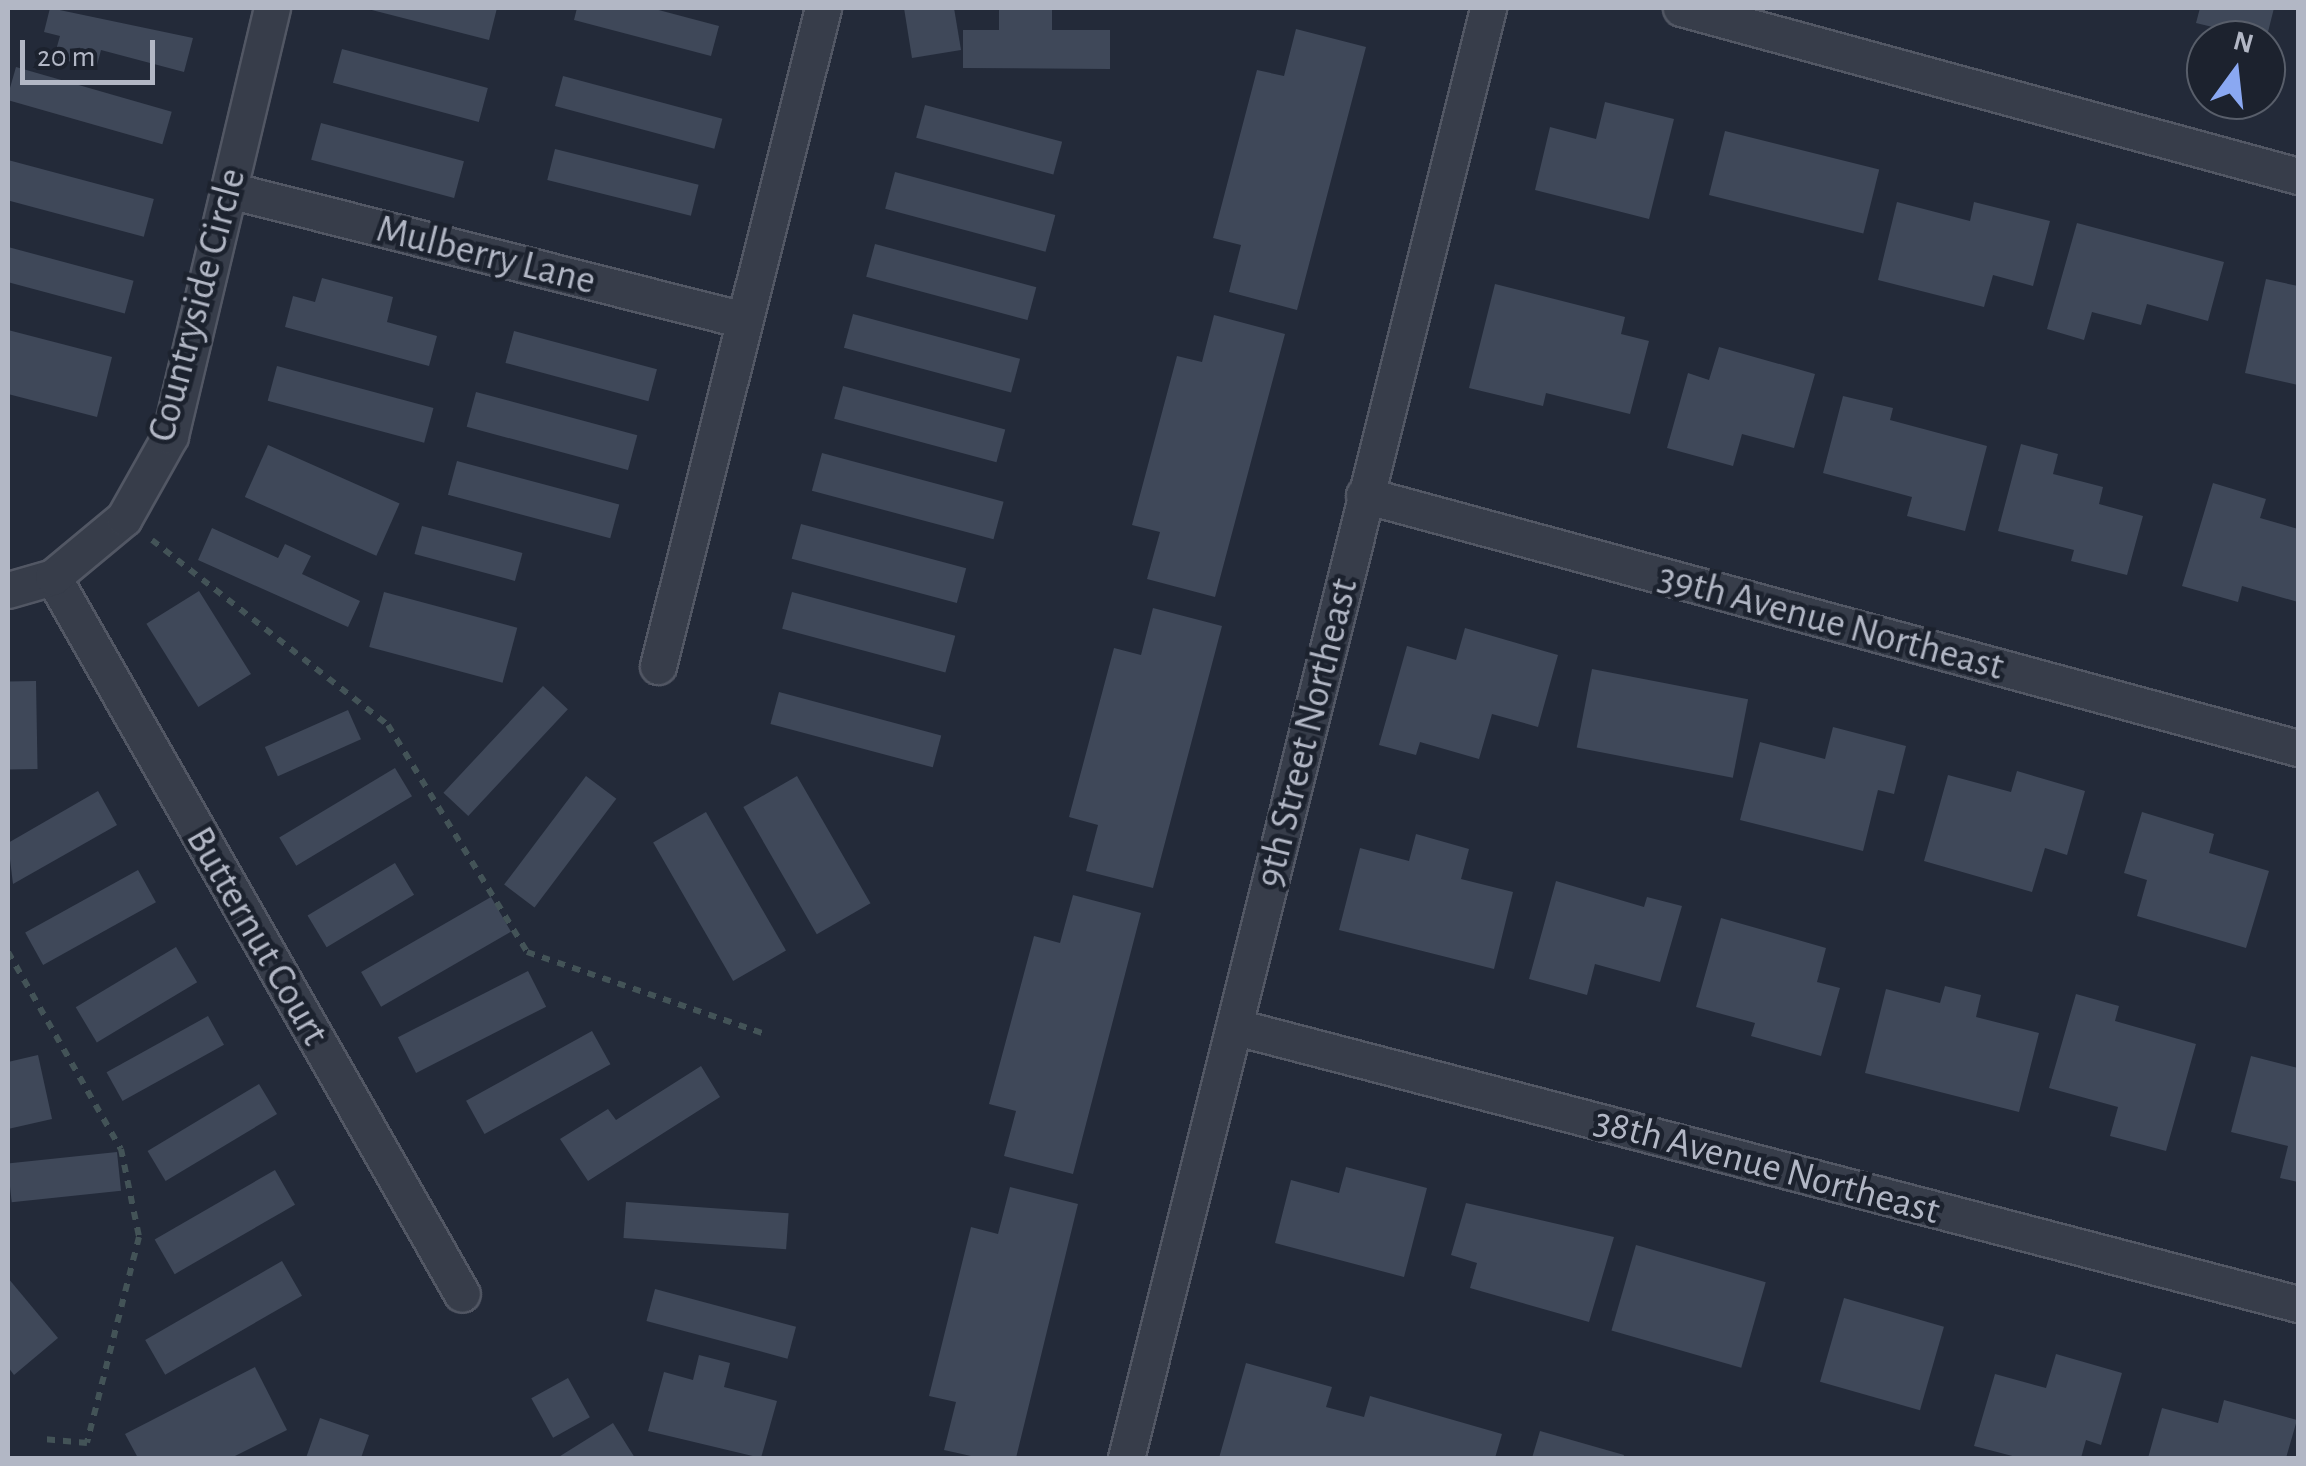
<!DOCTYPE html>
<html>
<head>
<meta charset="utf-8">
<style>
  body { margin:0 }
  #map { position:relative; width:2306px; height:1466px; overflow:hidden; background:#232a39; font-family:"Alegreya Sans",sans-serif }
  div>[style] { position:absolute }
  .building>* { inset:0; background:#3f4859; transform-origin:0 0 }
  .path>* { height:6px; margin-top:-3px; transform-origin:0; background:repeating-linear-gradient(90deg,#435357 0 8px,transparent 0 16px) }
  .roads { filter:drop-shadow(2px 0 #525764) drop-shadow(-2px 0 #525764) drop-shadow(0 2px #525764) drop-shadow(0 -2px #525764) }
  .minor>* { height:35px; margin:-17.5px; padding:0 17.5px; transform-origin:17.5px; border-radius:17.5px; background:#373d4a }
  span { translate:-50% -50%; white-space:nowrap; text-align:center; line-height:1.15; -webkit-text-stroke:9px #1c222e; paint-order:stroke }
  .street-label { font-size:40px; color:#b2b7c5 }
  .frame { position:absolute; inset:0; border:10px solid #b2b7c5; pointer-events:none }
  .north { position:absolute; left:2186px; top:20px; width:100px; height:100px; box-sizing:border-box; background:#1c222e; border:2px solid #585e6a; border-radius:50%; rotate:15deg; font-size:28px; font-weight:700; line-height:40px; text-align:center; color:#b2b7c5 }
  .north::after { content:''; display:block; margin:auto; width:35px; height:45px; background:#8aa8f2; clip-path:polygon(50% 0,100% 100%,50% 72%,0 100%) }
  .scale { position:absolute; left:20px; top:40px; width:135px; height:45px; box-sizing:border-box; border:5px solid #b2b7c5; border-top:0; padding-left:12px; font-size:30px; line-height:35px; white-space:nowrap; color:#b2b7c5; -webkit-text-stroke:8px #1c222e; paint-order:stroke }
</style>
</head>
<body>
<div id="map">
  <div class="building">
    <div style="clip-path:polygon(50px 8px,193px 38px,184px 72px,101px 50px,96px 69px,54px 57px,60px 36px,44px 32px)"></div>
    <div style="clip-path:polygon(364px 8px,497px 8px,489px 40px)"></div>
    <div style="clip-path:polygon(577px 8px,651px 8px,719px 26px,711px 56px,574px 20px)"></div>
    <div style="clip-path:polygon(904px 8px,954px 8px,961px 50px,912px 58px)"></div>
    <div style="clip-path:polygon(999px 8px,1052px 8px,1052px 30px,1110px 30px,1110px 69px,963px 68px,963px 30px,999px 30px)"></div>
    <div style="clip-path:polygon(2200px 8px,2274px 8px,2266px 40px,2196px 23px)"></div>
    <div style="clip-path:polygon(1296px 29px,1366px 47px,1297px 310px,1229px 292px,1241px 245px,1213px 238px,1257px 70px,1284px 76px)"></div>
    <div style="left:342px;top:49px;width:151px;height:35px;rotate:15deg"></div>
    <div style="left:16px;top:67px;width:162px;height:34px;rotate:16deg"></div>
    <div style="left:563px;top:76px;width:165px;height:31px;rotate:15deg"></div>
    <div style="clip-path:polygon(1605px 102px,1674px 119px,1649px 219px,1535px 190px,1550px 127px,1596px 139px)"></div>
    <div style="left:925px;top:105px;width:142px;height:34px;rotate:15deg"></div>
    <div style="left:321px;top:123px;width:148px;height:38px;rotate:15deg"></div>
    <div style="left:1725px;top:131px;width:159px;height:66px;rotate:14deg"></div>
    <div style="left:555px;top:149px;width:148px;height:32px;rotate:14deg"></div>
    <div style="left:8px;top:160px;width:151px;height:39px;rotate:15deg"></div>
    <div style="left:895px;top:172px;width:166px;height:38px;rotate:15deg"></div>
    <div style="clip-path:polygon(1897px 202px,1970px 221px,1974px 202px,2050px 221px,2033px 286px,1993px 275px,1984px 307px,1878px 280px)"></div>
    <div style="clip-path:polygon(2077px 223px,2224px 262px,2208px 321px,2147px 304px,2141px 325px,2092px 312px,2084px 340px,2047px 329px)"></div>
    <div style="left:875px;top:244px;width:167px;height:34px;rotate:15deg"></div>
    <div style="left:8px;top:247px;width:130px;height:34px;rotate:15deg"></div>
    <div style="clip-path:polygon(322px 278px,393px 297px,387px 322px,437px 336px,429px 366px,285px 327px,293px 296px,315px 302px)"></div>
    <div style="clip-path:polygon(2266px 279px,2298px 286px,2298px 385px,2245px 373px)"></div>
    <div style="clip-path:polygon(1495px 284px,1625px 317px,1621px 334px,1649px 341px,1630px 414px,1546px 393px,1543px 406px,1469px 388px)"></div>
    <div style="left:853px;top:314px;width:173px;height:35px;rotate:15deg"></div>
    <div style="clip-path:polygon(1214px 315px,1285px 334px,1215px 597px,1147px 579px,1160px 532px,1132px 525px,1177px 356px,1202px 362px)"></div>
    <div style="clip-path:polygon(8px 330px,112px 357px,97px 417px,8px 394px)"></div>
    <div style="left:514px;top:331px;width:148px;height:33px;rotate:15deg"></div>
    <div style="clip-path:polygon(1719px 347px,1815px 374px,1794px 448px,1742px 434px,1733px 466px,1667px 448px,1688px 373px,1709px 380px)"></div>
    <div style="left:277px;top:366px;width:162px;height:36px;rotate:15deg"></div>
    <div style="left:843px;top:386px;width:168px;height:34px;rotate:15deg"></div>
    <div style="left:476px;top:392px;width:167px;height:36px;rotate:15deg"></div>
    <div style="clip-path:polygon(1843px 396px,1893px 408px,1890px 420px,1987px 446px,1965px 531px,1907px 516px,1912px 497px,1823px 473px)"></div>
    <div style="clip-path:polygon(2021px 444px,2058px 454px,2053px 474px,2103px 487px,2099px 504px,2143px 516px,2127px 575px,2071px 561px,2074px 550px,1998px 531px)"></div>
    <div style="left:268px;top:445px;width:144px;height:57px;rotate:24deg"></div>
    <div style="left:822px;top:453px;width:188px;height:39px;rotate:15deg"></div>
    <div style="left:457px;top:461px;width:168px;height:35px;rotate:15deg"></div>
    <div style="clip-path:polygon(2213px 483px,2266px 499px,2260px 518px,2298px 529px,2298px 602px,2242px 586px,2238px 602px,2182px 586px)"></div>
    <div style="left:801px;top:524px;width:171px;height:36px;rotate:15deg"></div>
    <div style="left:422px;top:526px;width:104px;height:29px;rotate:15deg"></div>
    <div style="clip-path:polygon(212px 528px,278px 558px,285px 544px,311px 556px,302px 574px,360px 601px,348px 627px,198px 560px)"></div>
    <div style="left:199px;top:591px;width:98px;height:62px;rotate:58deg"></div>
    <div style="left:384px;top:592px;width:138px;height:57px;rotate:15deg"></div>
    <div style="left:792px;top:592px;width:169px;height:38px;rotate:15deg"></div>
    <div style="clip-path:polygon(1153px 608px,1222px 626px,1153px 888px,1086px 871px,1098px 825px,1069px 817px,1114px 648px,1141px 655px)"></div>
    <div style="clip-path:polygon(1465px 628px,1558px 655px,1538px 727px,1492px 714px,1479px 759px,1420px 742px,1416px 755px,1379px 745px,1407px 646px,1456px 660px)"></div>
    <div style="left:1592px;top:669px;width:159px;height:80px;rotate:11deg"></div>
    <div style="left:36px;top:681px;width:88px;height:28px;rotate:89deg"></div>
    <div style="left:543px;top:686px;width:34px;height:146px;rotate:43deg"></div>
    <div style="left:779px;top:692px;width:168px;height:33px;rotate:15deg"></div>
    <div style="left:348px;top:710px;width:32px;height:91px;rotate:66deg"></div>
    <div style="clip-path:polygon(1833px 727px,1906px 746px,1894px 794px,1878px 790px,1863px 851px,1740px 820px,1760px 742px,1825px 759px)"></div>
    <div style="left:395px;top:768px;width:33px;height:135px;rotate:59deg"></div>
    <div style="clip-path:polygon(2017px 771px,2085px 791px,2067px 855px,2045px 848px,2032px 892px,1924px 861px,1948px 775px,2011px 792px)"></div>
    <div style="left:586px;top:776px;width:38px;height:136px;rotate:37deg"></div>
    <div style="left:797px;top:776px;width:147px;height:62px;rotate:60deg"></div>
    <div style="clip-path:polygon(98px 791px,117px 825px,13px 884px,8px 843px)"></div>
    <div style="left:706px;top:812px;width:160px;height:61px;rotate:60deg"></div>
    <div style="clip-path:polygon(2142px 812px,2214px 834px,2209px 853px,2269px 871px,2246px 948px,2137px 916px,2147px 880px,2124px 873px)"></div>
    <div style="clip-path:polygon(1416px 834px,1469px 849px,1461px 879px,1513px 892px,1494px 969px,1339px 930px,1360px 848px,1409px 861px)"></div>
    <div style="left:395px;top:863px;width:37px;height:102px;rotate:59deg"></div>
    <div style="left:138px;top:870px;width:37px;height:129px;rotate:61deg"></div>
    <div style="clip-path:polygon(1556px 881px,1644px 907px,1647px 897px,1682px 906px,1660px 982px,1595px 964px,1587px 995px,1529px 979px)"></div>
    <div style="clip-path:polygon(1073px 895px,1141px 913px,1073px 1174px,1004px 1156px,1016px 1111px,989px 1104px,1034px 936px,1060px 943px)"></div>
    <div style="left:491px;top:897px;width:40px;height:150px;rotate:60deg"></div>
    <div style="clip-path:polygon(1721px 918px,1826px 948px,1817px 982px,1840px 988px,1821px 1056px,1751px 1036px,1755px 1023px,1696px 1007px)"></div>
    <div style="left:176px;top:947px;width:41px;height:117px;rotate:59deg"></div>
    <div style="left:528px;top:971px;width:40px;height:146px;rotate:63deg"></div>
    <div style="clip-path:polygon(1945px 986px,1981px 995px,1976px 1017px,2039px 1033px,2019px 1112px,1865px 1073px,1886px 989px,1940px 1003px)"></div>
    <div style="clip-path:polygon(2076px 994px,2119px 1006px,2115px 1021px,2196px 1044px,2166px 1151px,2110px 1136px,2118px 1107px,2049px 1088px)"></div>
    <div style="left:208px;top:1016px;width:33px;height:116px;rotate:61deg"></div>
    <div style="left:592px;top:1031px;width:38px;height:144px;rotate:61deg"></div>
    <div style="clip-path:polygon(38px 1055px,52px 1119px,8px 1129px,8px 1062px)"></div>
    <div style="clip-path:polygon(2251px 1056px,2298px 1068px,2298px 1182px,2280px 1178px,2288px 1146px,2231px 1132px)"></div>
    <div style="clip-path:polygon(701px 1066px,720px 1097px,588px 1181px,560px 1139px,608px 1109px,616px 1120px)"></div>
    <div style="left:259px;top:1084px;width:35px;height:130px;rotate:59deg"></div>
    <div style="left:117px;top:1152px;width:39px;height:110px;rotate:84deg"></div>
    <div style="clip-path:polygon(1346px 1167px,1427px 1188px,1404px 1277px,1275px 1243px,1291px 1180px,1339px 1193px)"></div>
    <div style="left:275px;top:1170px;width:40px;height:139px;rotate:60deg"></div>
    <div style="clip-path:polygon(1010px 1187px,1078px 1204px,1016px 1458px,980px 1458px,944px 1450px,956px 1402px,929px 1396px,971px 1227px,998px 1234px)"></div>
    <div style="left:626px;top:1202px;width:163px;height:36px;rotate:4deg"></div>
    <div style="clip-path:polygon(1466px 1203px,1614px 1237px,1589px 1322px,1470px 1288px,1477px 1263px,1451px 1255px)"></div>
    <div style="left:1636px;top:1245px;width:135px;height:89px;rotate:16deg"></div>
    <div style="left:282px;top:1261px;width:40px;height:158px;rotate:60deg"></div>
    <div style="clip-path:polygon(8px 1278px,58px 1338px,14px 1375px,8px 1367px)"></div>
    <div style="left:655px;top:1289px;width:146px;height:33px;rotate:15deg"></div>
    <div style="left:1844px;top:1298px;width:104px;height:87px;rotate:16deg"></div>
    <div style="clip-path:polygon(2056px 1354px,2122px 1373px,2101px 1445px,2086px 1440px,2081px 1458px,2020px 1458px,1974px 1446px,1995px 1374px,2046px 1388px)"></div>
    <div style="clip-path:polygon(699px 1355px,730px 1363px,724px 1387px,777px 1401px,761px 1458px,648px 1431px,664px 1372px,693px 1380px)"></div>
    <div style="clip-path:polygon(1246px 1363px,1332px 1387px,1326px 1407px,1364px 1417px,1370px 1396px,1502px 1434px,1495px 1458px,1219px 1458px)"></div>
    <div style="clip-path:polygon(255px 1367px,287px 1430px,231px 1458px,138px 1458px,125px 1434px)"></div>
    <div style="left:568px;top:1378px;width:45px;height:42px;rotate:61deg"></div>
    <div style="clip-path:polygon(2224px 1400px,2297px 1420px,2286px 1458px,2148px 1458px,2162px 1408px,2218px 1423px)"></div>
    <div style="clip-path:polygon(320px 1418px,369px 1435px,361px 1458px,306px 1458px)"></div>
    <div style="clip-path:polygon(613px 1423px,635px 1458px,557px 1458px)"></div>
    <div style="clip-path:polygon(1540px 1431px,1624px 1455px,1623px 1458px,1532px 1458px)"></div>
  </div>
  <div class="path">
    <div style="left:152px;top:540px;width:300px;rotate:38.1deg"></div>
    <div style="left:388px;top:725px;width:266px;rotate:58.5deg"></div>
    <div style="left:527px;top:952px;width:255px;rotate:19deg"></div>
    <div style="left:8px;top:952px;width:227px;rotate:60.2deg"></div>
    <div style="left:121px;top:1149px;width:90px;rotate:78.4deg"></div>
    <div style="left:139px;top:1237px;width:212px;rotate:104.2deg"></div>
    <div style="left:87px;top:1443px;width:44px;rotate:-174.8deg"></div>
  </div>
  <div class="roads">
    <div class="minor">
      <div style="left:1681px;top:8px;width:639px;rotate:15.23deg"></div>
      <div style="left:229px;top:190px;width:531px;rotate:14.17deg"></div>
      <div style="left:1364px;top:495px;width:968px;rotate:15.16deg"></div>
      <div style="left:53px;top:577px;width:825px;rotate:60.3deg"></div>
      <div style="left:8px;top:590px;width:47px;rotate:-16.1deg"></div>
      <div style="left:53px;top:577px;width:92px;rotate:-39.7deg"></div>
      <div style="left:124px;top:518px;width:94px;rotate:-60.7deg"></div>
      <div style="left:170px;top:436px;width:440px;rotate:-76.6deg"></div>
      <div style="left:658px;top:666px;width:678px;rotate:-75.92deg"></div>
      <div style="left:1236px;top:1027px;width:1098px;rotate:14.62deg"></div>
      <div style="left:1126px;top:1458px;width:1495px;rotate:-75.98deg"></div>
    </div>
  </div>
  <div class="street-label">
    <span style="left:486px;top:255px;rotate:14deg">Mulberry Lane</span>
    <span style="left:197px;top:305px;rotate:-75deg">Countryside Circle</span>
    <span style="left:1831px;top:622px;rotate:15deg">39th Avenue Northeast</span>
    <span style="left:1307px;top:733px;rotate:-76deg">9th Street Northeast</span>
    <span style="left:257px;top:936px;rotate:60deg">Butternut Court</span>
    <span style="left:1767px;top:1166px;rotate:15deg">38th Avenue Northeast</span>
  </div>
  <div class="frame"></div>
  <div class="north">N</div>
  <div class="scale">20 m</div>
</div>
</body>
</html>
